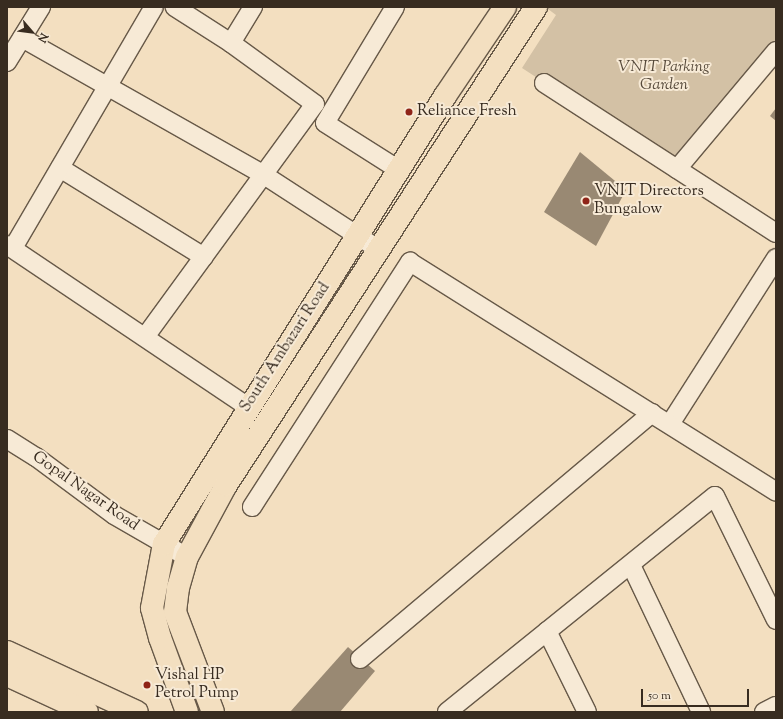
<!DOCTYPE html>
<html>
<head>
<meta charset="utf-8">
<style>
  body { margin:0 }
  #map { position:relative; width:783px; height:719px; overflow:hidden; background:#f3dfc0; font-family:"Sorts Mill Goudy",serif }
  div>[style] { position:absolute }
  .green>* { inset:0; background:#d3c1a5 }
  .building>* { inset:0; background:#998973 }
  .roads { filter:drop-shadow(1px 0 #675948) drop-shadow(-1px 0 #675948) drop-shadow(0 1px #675948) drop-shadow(0 -1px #675948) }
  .minor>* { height:18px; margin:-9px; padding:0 9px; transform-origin:9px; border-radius:9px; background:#f7ead6 }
  .major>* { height:22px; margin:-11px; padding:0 11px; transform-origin:11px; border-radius:11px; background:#f3dfc0 }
  .dots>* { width:11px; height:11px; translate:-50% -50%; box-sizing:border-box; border:2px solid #f7ead6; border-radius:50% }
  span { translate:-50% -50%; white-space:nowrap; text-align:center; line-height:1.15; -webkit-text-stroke:4px #f7ead6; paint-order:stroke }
  .park-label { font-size:16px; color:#574a3b; font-style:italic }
  .poi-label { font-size:16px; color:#382c20 }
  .left { translate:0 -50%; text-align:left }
  .street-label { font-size:16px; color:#382c20 }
  .frame { position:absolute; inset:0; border:8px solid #382c20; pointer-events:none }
  .north { position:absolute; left:12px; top:12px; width:40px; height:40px; -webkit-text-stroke:3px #f7ead6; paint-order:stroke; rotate:118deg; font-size:11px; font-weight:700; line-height:16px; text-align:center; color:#382c20 }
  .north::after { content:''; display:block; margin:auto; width:14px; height:18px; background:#382c20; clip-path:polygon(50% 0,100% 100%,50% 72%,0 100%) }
  .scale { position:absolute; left:641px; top:689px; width:108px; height:18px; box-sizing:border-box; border:2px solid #382c20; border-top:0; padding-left:5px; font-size:12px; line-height:14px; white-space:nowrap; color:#382c20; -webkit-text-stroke:3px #f7ead6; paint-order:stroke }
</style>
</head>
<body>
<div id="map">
  <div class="green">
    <div style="clip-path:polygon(550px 7px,776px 7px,776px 51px,677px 169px,522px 68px,556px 15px,548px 9px)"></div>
  </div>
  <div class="building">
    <div style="clip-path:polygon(776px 108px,776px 121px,770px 116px)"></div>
    <div style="clip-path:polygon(580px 152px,626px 190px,596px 246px,544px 212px)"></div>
    <div style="clip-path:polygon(348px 647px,375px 671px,340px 712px,290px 712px)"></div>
  </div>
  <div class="roads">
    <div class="minor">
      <div style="left:395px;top:7px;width:135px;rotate:121.1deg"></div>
      <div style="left:325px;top:123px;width:88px;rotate:32.4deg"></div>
      <div style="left:22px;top:38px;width:278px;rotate:29.5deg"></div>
      <div style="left:264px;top:175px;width:136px;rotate:33deg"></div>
      <div style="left:231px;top:43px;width:42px;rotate:-58.6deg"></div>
      <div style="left:7px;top:62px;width:65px;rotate:-58.3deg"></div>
      <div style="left:544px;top:83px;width:276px;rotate:32.9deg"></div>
      <div style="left:60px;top:168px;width:169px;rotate:31.7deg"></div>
      <div style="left:677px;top:169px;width:154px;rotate:-50deg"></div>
      <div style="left:7px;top:245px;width:290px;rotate:33.9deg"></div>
      <div style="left:13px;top:248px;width:279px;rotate:-59.7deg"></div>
      <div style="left:145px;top:337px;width:288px;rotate:-53.9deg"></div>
      <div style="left:315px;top:104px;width:104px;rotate:-144deg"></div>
      <div style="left:231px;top:43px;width:67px;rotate:-147.3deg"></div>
      <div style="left:670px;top:424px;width:197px;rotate:-57.4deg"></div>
      <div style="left:7px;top:439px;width:34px;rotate:32deg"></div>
      <div style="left:36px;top:457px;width:97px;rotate:36.6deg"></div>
      <div style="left:114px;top:515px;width:84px;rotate:29.9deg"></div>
      <div style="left:252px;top:507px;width:292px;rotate:-57.2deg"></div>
      <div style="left:410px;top:262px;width:432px;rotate:32.1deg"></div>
      <div style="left:631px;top:565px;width:163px;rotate:64.5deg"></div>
      <div style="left:547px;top:631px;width:90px;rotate:63.7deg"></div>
      <div style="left:360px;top:659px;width:382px;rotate:-40.1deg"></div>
      <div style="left:447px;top:712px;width:344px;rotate:-38.9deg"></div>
      <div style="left:715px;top:496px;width:138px;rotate:63.8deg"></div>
      <div style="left:764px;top:712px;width:13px;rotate:-27deg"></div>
    </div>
    <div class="major">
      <div style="left:7px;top:652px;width:143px;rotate:24.8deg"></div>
      <div style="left:7px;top:675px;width:88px;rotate:24.8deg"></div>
      <div style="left:187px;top:712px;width:79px;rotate:-110deg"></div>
      <div style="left:160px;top:638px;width:31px;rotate:-105deg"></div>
      <div style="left:152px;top:608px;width:65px;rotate:-79.4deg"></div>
      <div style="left:164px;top:544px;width:529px;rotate:-57.9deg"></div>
      <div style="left:445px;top:96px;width:107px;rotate:-56deg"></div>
      <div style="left:213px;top:712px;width:107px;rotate:-110.8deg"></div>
      <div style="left:175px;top:612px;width:24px;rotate:-83deg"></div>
      <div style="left:178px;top:588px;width:32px;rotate:-74deg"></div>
      <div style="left:187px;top:557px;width:82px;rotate:-61.6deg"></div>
      <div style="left:226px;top:485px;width:570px;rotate:-57.04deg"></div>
    </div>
  </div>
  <div class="dots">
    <div style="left:409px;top:112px;background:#8f2418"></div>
    <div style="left:586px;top:201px;background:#8f2418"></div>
    <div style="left:147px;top:685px;background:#8f2418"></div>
  </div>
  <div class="park-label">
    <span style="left:664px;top:77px">VNIT Parking<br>Garden</span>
  </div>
  <div class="poi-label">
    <span class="left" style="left:417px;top:112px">Reliance Fresh</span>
    <span class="left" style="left:594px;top:201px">VNIT Directors<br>Bungalow</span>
    <span class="left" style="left:155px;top:685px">Vishal HP<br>Petrol Pump</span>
  </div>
  <div class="street-label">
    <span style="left:286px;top:348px;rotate:-57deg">South Ambazari Road</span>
    <span style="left:85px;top:492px;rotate:35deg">Gopal Nagar Road</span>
  </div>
  <div class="frame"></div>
  <div class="north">N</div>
  <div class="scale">50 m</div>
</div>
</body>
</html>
